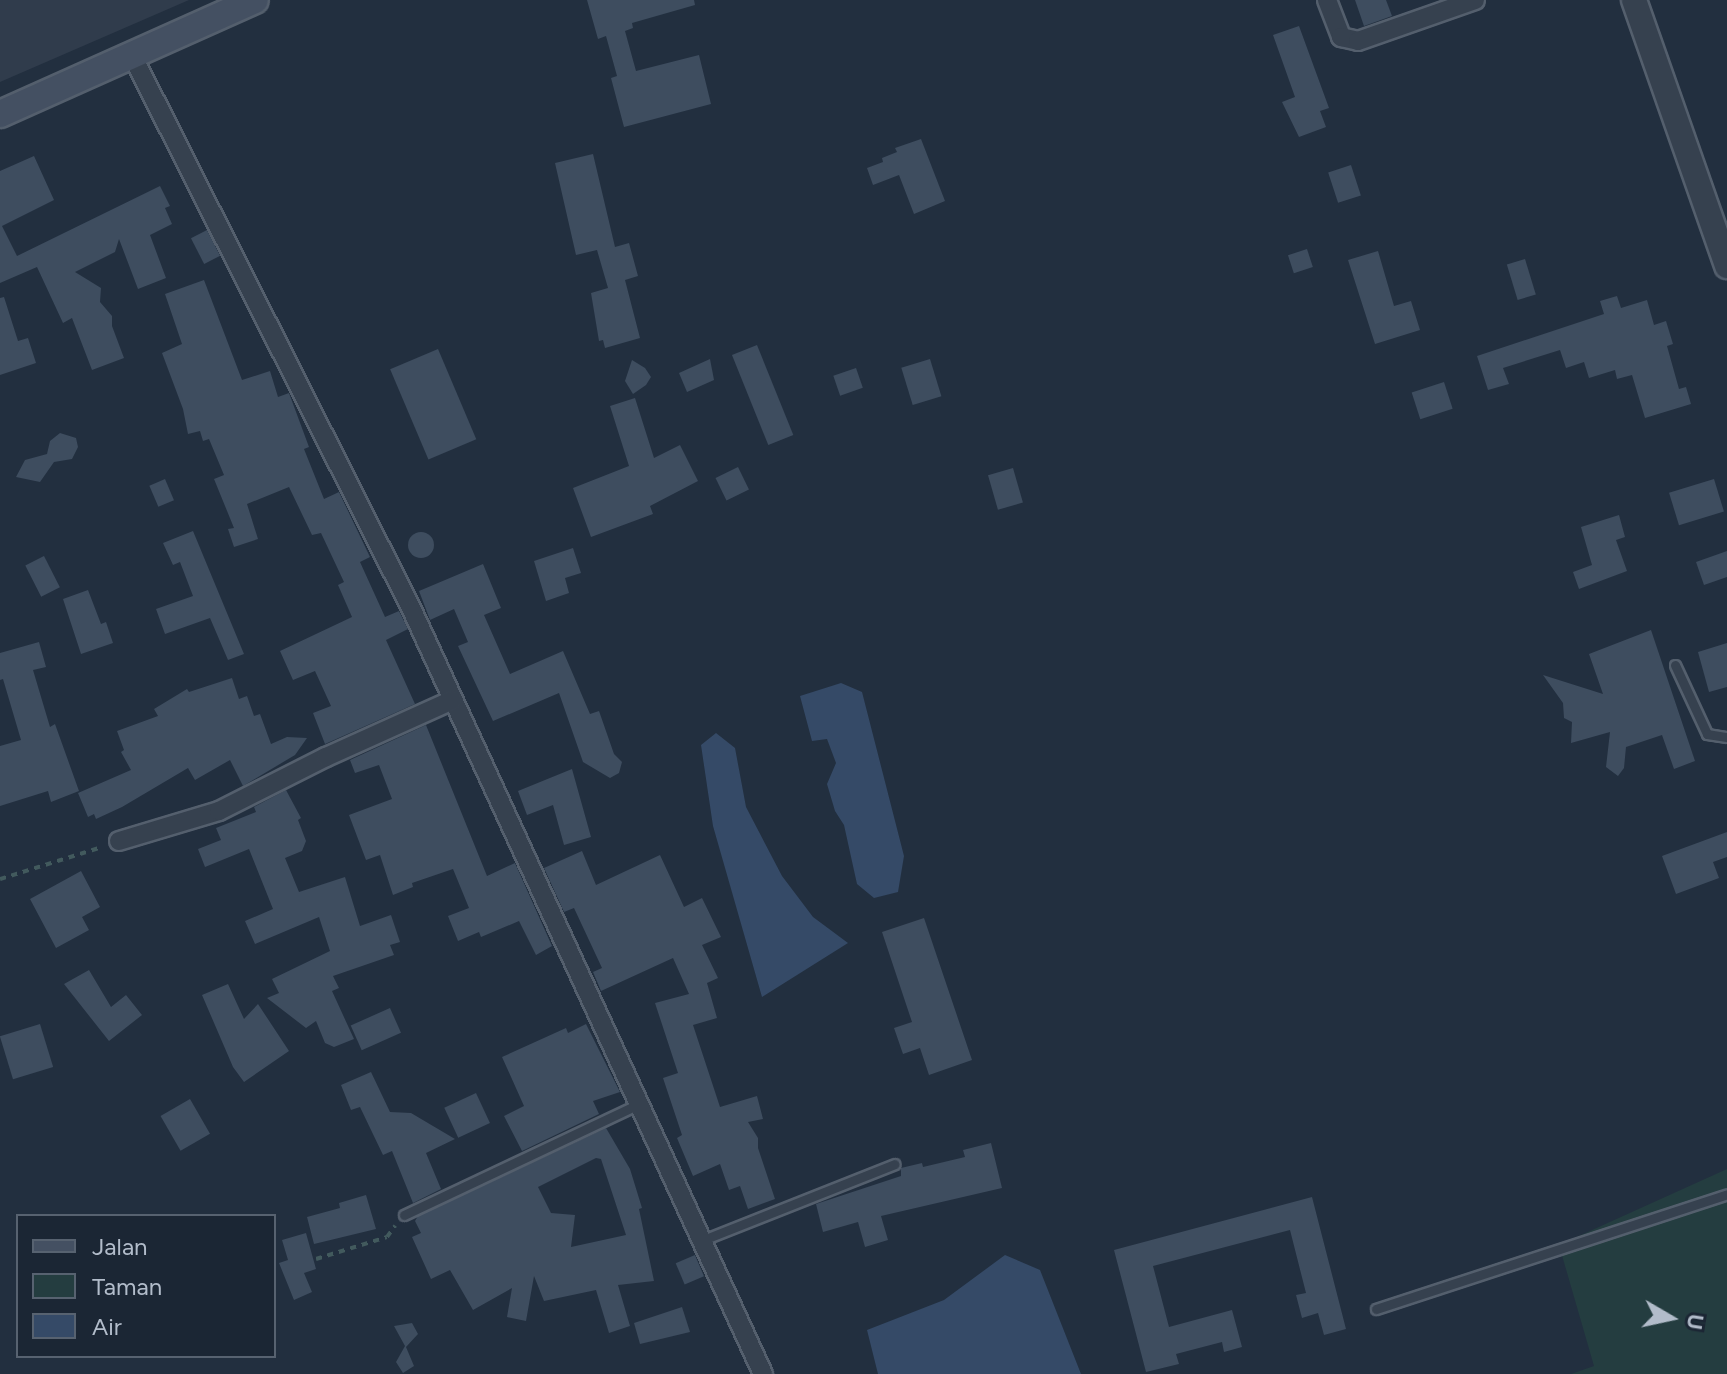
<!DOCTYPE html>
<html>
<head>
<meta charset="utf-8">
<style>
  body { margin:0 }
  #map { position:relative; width:1727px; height:1374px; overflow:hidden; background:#222f3f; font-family:Figtree,sans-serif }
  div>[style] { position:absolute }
  .airport>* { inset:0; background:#303c4c }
  .green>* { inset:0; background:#243d40 }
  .water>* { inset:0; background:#354a67 }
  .building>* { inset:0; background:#3e4d5f; transform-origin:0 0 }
  .round { border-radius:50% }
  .path>* { height:4px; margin-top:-2px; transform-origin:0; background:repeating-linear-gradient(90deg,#425a5d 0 6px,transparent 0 12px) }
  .roads { filter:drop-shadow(2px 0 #545f6d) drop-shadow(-2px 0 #545f6d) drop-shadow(0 2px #545f6d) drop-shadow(0 -2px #545f6d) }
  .service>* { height:9px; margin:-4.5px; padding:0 4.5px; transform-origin:4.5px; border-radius:4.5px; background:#36414f }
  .minor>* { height:18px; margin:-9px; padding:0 9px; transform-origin:9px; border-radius:9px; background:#36414f }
  .tertiary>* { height:24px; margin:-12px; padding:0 12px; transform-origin:12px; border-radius:12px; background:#36414f }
  .secondary>* { height:26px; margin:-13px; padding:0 13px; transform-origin:13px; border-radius:13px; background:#445062 }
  span { translate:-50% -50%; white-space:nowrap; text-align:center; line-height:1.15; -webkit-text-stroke:8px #1b2634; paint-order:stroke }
  .legend { position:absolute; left:16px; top:1214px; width:260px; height:144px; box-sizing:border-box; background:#1b2634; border:2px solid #576270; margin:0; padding:10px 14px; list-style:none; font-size:24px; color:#b2bcca }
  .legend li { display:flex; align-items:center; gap:16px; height:40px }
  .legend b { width:40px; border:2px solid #576270 }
  .north { position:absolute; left:1631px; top:1278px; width:80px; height:80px; -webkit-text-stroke:6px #1b2634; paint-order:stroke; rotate:99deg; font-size:22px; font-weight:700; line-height:32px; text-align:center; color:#b2bcca }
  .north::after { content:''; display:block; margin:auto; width:28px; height:36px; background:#b2bcca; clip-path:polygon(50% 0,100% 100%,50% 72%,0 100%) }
</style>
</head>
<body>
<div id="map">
  <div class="airport">
    <div style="clip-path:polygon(0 0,189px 0,0 82px)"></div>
  </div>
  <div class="green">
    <div style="clip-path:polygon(1727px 1169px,1727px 1374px,1571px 1374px,1594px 1366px,1559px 1245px)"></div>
  </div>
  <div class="water">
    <div style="clip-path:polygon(841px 683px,862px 692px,904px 856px,898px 892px,874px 898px,857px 884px,844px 825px,835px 811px,827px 784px,836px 763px,827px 739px,812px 741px,800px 696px)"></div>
    <div style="clip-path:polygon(716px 733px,735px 748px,746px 807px,782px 876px,813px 917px,848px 943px,762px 997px,713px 826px,701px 745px)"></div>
    <div style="clip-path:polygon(1005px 1255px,1040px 1270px,1081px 1374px,878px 1374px,867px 1330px,944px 1300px)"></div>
  </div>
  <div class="building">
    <div style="clip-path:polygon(587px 0,694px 0,695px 5px,632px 23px,633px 28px,625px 31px,636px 71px,699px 55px,711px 104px,624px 127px,611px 78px,617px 76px,606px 36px,598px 39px)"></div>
    <div style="clip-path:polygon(1355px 0,1386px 0,1392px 16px,1364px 26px)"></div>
    <div style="clip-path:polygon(1299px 26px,1329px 108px,1320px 111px,1326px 127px,1299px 137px,1282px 102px,1295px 97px,1273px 35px)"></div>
    <div style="clip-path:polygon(921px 139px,945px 201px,914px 214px,899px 175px,873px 185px,867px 168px,883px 162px,882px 158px,897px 152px,895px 148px)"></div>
    <div style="clip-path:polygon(593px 154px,615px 247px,629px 243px,638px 276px,625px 280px,640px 338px,605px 348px,603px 340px,599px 341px,591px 293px,608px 288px,597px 250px,576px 255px,555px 163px)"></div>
    <div style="clip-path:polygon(34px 156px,54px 200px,2px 226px,17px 256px,160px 186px,170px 206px,165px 208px,172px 224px,150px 235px,166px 278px,138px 289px,119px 239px,115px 252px,75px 272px,101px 288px,100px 302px,112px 316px,112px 326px,124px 358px,92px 370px,72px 318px,63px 323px,37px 267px,0 283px,0 171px)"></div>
    <div style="left:1351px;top:165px;width:32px;height:24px;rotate:72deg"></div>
    <div style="left:207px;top:230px;width:29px;height:18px;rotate:63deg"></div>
    <div style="left:1307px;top:249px;width:19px;height:20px;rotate:72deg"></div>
    <div style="clip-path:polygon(1378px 251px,1394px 306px,1411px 301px,1420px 330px,1375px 344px,1348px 260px)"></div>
    <div style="left:1525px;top:259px;width:37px;height:19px;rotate:73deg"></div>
    <div style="clip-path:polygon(204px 280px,242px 380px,270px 371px,278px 397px,289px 393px,309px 447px,304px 449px,324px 499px,339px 492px,370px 557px,360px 562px,385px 617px,399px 611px,408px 629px,386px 640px,415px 704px,325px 744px,313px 713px,331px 706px,315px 671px,293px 680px,280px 651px,352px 617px,338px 585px,344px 582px,321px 533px,312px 535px,289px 487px,247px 504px,258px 539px,234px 547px,228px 529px,234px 528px,214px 479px,224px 475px,209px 439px,203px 441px,200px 431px,188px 434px,183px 409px,162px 353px,182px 344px,165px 294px)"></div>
    <div style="clip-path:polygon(1617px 296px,1621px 308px,1647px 300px,1654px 325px,1666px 321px,1673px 344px,1667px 346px,1679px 389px,1686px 387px,1691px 404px,1645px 418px,1632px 375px,1617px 379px,1615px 370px,1589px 378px,1584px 362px,1566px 368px,1560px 350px,1503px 368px,1509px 384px,1488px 390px,1477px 356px,1604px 314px,1600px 301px)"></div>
    <div style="clip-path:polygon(4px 297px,18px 341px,28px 338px,36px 363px,0 375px,0 298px)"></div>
    <div style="left:757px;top:345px;width:97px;height:27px;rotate:68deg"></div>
    <div style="left:438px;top:349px;width:98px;height:52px;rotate:67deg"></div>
    <div style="clip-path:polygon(710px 359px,714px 380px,687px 392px,679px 373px)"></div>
    <div style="left:930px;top:359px;width:39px;height:30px;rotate:73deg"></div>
    <div style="clip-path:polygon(632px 360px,645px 368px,651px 377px,646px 385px,633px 394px,625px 381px)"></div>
    <div style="left:856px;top:368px;width:21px;height:24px;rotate:71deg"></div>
    <div style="left:1444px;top:382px;width:28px;height:34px;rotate:72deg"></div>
    <div style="clip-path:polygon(635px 398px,654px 458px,680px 445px,698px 481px,650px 506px,653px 514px,591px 537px,573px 488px,629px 466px,610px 406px)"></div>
    <div style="clip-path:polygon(60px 433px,76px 438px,78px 447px,72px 459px,54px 462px,40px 482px,16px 477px,25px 460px,47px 454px,50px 441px)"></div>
    <div style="left:738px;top:467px;width:25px;height:25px;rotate:64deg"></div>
    <div style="left:1013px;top:468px;width:36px;height:26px;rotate:74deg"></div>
    <div style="left:165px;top:479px;width:23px;height:17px;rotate:67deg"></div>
    <div style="left:1714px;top:479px;width:34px;height:47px;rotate:73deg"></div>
    <div style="clip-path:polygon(1619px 515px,1625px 537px,1616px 540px,1627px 571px,1579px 589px,1573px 572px,1592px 565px,1581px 527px)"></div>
    <div style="clip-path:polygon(193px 531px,244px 654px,228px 660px,210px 618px,165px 634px,156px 609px,193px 596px,180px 562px,173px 565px,163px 543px)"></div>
    <div class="round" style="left:408px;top:532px;width:26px;height:26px"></div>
    <div style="clip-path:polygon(573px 548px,581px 573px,565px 578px,569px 593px,546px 601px,534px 561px)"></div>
    <div style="clip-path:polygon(1727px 551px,1727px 577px,1704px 585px,1696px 562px)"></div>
    <div style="left:44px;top:556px;width:35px;height:21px;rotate:63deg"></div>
    <div style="clip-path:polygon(483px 564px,501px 608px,484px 615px,510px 674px,563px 651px,590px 714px,599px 711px,614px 754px,622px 762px,619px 773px,610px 778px,583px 762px,559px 693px,493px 721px,458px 646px,468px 642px,454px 609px,430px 620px,419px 591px)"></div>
    <div style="clip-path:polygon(88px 590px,101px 624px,106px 622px,113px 643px,81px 654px,63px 599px)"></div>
    <div style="clip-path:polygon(1651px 630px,1695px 761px,1674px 769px,1662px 735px,1626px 747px,1624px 768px,1618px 776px,1606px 767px,1610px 732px,1571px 743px,1572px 722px,1564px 718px,1563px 703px,1543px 675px,1603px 694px,1589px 654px)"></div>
    <div style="clip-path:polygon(39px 642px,46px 667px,33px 670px,50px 727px,55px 724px,79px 791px,51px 802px,48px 791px,0 806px,0 746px,21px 740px,3px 679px,0 680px,0 653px)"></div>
    <div style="clip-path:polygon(1727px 643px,1727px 687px,1709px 692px,1698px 652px)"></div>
    <div style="clip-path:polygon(232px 678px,239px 699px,247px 696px,254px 716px,260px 714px,271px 744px,287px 737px,307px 738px,295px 755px,243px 786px,230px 760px,195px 780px,188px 768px,122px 807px,96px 819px,94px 814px,88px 817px,78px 793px,131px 770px,121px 752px,124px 750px,117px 731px,158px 716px,154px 709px,187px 689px,189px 692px)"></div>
    <div style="clip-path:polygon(426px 725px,487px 876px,515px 863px,552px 946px,536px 955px,519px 921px,481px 937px,479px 932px,458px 941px,448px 916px,469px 908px,453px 869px,412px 883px,413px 887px,393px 895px,380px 855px,366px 860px,349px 815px,392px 799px,379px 765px,355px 773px,350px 760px)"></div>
    <div style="clip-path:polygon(572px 769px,591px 837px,564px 845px,553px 805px,527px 815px,518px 791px)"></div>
    <div style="clip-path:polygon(286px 790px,301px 818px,298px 820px,306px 841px,302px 851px,285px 858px,299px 892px,345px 877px,360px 926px,391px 915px,400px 942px,390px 945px,394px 955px,333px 976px,339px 988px,332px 991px,354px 1039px,334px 1047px,325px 1043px,316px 1021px,306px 1028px,267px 998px,279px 993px,272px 979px,330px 951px,319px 917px,255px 944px,245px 921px,273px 909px,249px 849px,205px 867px,198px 849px,221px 840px,216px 828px,256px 812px,254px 807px)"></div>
    <div style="clip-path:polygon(1727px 832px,1727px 857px,1713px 862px,1719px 878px,1676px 894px,1662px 856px)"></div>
    <div style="clip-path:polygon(582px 851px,596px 885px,660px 855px,684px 907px,702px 898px,721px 937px,702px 945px,718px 978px,707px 983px,717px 1018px,693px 1025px,720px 1107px,757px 1096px,763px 1119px,748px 1122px,758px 1138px,758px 1148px,775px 1199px,748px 1209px,740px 1186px,729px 1190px,720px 1164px,693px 1176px,677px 1138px,682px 1135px,663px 1078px,678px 1073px,655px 1003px,689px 994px,673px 958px,601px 991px,593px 972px,602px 968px,574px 908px,564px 912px,544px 868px)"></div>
    <div style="clip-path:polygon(81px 871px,100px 907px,82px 917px,89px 930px,56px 948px,30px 899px)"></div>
    <div style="clip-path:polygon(924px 918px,972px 1060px,929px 1075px,920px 1048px,903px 1054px,894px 1028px,912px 1022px,882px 932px)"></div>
    <div style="clip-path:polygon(89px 970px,111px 1007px,126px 995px,142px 1015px,109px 1041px,64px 984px)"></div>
    <div style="clip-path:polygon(228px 984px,244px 1019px,258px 1004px,289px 1051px,244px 1082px,233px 1067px,202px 995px)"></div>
    <div style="left:390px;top:1008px;width:27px;height:43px;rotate:66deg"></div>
    <div style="left:40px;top:1024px;width:45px;height:42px;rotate:73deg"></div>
    <div style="clip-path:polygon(586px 1024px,620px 1092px,593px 1101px,599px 1114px,522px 1151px,504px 1116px,524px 1106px,502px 1057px,566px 1028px,568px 1033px)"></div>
    <div style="clip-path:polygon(371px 1072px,390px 1112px,411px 1113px,455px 1139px,426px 1153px,441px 1189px,413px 1203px,392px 1151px,383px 1155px,360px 1107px,351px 1110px,341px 1085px)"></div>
    <div style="left:476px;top:1093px;width:33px;height:35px;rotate:65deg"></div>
    <div style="left:190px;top:1099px;width:40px;height:34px;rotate:60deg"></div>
    <div style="clip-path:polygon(evenodd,606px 1128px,630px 1169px,642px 1208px,639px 1209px,654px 1281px,618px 1285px,630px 1326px,609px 1333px,596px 1290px,544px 1301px,534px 1276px,526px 1321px,507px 1317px,512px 1288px,473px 1310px,450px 1270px,431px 1279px,412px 1237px,421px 1233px,415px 1221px,418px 1216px,606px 1128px,596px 1158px,601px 1159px,626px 1235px,571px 1247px,575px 1215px,551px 1213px,538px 1187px,596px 1158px)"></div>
    <div style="clip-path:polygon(991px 1143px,1002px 1188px,881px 1216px,888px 1240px,865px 1247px,858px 1222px,823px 1232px,816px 1204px,901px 1176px,901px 1168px,922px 1163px,923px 1167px,965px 1157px,963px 1150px)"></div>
    <div style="clip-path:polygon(366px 1195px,376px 1229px,314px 1244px,307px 1217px,340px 1208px,339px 1203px)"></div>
    <div style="clip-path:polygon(1312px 1197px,1346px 1329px,1324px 1335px,1318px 1313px,1302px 1318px,1296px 1295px,1306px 1293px,1290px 1230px,1153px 1266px,1169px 1327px,1232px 1310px,1242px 1347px,1224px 1352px,1222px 1342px,1176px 1354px,1179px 1364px,1146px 1372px,1114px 1250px)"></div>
    <div style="clip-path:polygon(306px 1233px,316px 1269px,304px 1273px,312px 1292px,294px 1300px,279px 1263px,288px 1260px,282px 1240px)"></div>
    <div style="left:695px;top:1255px;width:23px;height:21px;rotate:67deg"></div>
    <div style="clip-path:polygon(682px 1307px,690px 1332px,640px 1344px,634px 1323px)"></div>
    <div style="clip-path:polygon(412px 1323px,418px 1334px,406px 1347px,414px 1366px,403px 1373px,396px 1362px,405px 1346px,394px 1326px)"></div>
  </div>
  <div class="path">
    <div style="left:0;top:879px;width:107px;rotate:-17.4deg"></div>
    <div style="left:316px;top:1259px;width:74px;rotate:-17.2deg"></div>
    <div style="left:387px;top:1237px;width:14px;rotate:-54deg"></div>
  </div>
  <div class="roads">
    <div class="service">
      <div style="left:1675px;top:665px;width:76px;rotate:65.1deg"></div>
      <div style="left:1707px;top:734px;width:20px;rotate:9deg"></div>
      <div style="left:404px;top:1215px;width:262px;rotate:-25.3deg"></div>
      <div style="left:703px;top:1240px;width:206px;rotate:-21.6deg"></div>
      <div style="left:1376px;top:1309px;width:369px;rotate:-18.1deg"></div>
    </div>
    <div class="minor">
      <div style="left:1327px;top:0;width:40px;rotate:69deg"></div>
      <div style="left:1341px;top:37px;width:17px;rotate:13deg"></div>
      <div style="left:1358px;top:41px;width:124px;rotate:-19.3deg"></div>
      <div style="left:132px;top:55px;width:622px;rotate:63.23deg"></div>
      <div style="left:412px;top:610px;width:841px;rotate:65.32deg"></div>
      <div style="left:119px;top:841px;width:104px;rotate:-16.7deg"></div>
      <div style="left:219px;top:811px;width:120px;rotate:-26.8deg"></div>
      <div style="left:326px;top:757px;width:139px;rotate:-24.2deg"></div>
    </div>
    <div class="tertiary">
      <div style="left:1634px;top:0;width:282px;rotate:70.7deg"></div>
    </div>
    <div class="secondary">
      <div style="left:0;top:114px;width:279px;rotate:-24.1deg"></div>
    </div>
  </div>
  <ul class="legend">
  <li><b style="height:10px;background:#445062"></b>Jalan</li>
  <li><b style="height:22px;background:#243d40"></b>Taman</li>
  <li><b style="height:22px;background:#354a67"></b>Air</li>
  </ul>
  <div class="north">U</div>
</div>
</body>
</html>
